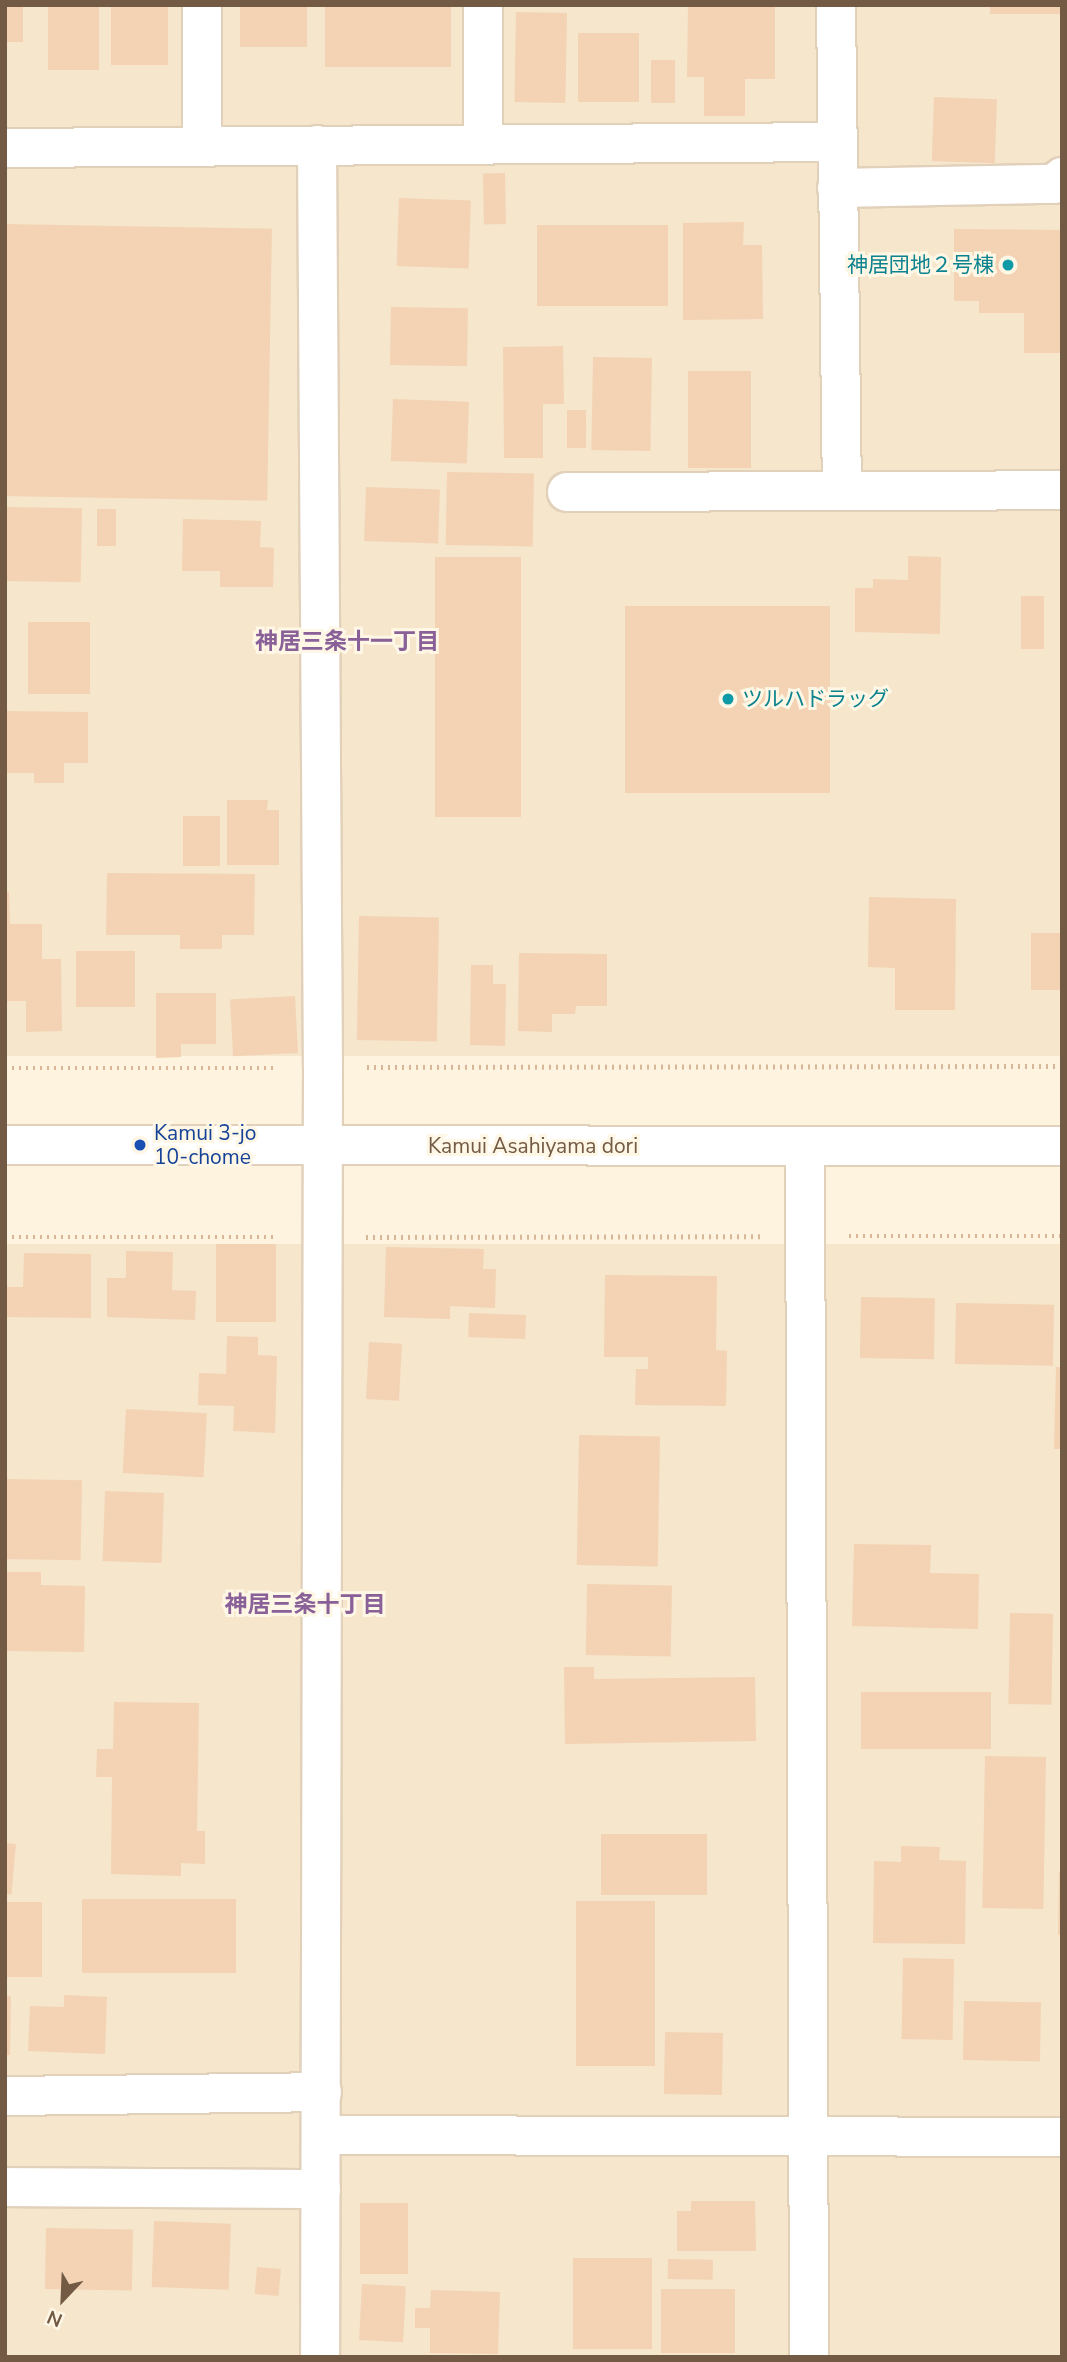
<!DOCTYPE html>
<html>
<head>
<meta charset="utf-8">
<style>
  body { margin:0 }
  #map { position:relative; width:1067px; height:2362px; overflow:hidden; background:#fdf3de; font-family:"Nunito Sans","Noto Sans JP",sans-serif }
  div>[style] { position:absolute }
  .residential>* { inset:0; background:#f5e6cc; transform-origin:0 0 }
  .building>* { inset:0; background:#f3d3b4; transform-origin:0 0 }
  .path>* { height:4.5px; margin-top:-2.25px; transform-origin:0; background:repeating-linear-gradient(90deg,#d8b698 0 2px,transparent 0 7px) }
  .roads { filter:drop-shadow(2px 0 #e1d0ba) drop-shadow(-2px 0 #e1d0ba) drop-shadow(0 2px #e1d0ba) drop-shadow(0 -2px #e1d0ba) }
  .minor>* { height:38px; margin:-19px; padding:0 19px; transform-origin:19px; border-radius:19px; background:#fff }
  .dots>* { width:19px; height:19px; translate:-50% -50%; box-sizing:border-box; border:4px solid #fff7e5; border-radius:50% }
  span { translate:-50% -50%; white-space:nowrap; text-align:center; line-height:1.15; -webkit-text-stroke:6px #fff7e5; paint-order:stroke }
  .culture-label { font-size:21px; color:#0d838f }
  .right { translate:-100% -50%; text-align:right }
  .left { translate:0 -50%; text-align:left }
  .transit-label { font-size:21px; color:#164399 }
  .street-label { font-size:21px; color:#735a45 }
  .neighbourhood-label { font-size:23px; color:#896097; font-weight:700 }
  .frame { position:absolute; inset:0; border:7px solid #735a45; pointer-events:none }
  .north { position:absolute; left:28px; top:2264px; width:70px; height:70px; -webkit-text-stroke:5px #fff7e5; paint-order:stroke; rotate:203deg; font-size:19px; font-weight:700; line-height:28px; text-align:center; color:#735a45 }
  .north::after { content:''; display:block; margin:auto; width:24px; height:32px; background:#735a45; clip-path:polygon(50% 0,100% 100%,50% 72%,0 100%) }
</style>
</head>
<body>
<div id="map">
  <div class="residential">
    <div style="left:5px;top:5px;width:1057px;height:1051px"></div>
    <div style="left:1062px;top:1244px;width:1113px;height:1057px;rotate:90deg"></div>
  </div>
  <div class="building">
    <div style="left:5px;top:5px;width:18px;height:37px"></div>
    <div style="left:48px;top:5px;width:51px;height:65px"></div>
    <div style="left:111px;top:5px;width:57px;height:60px"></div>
    <div style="left:240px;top:5px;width:67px;height:42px"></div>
    <div style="left:325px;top:5px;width:126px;height:62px"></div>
    <div style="clip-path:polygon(688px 5px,775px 6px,775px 79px,745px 79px,745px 116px,704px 116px,704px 77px,687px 77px)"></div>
    <div style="left:990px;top:5px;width:72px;height:9px"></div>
    <div style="left:516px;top:12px;width:51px;height:90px;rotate:1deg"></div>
    <div style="left:578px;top:33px;width:61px;height:69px"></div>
    <div style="left:651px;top:60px;width:24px;height:43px"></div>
    <div style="left:934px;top:97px;width:63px;height:64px;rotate:2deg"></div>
    <div style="left:505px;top:173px;width:51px;height:22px;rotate:89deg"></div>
    <div style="left:399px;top:198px;width:72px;height:68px;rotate:2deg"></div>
    <div style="clip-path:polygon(744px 222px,743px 245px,762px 245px,763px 319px,683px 320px,683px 223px)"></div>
    <div style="left:5px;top:224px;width:267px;height:272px;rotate:1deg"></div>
    <div style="left:537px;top:225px;width:131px;height:81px"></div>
    <div style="clip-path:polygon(954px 229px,1062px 230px,1062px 353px,1024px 353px,1024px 313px,979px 313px,979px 301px,954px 301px)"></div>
    <div style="left:391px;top:307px;width:77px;height:58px;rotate:1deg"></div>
    <div style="clip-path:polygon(563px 346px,564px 404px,543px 404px,543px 458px,504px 458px,503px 347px)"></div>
    <div style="left:593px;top:357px;width:59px;height:93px;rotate:1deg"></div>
    <div style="left:688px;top:371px;width:63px;height:97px"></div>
    <div style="left:393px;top:399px;width:76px;height:62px;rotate:2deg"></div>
    <div style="left:567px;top:410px;width:19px;height:38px"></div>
    <div style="left:447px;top:472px;width:87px;height:73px;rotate:1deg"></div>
    <div style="left:366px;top:487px;width:74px;height:54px;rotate:2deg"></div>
    <div style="left:5px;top:507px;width:77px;height:74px;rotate:1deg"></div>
    <div style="left:97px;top:509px;width:19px;height:37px"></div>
    <div style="clip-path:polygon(183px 519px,261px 521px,260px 547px,274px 548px,273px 587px,220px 587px,220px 571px,182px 571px)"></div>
    <div style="clip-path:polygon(908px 556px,941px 557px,940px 634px,855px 632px,855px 588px,873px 588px,873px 579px,908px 580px)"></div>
    <div style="left:435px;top:557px;width:86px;height:260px"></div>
    <div style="left:1021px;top:596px;width:23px;height:53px"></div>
    <div style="left:625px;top:606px;width:205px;height:187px"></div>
    <div style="left:28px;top:622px;width:62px;height:72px"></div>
    <div style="clip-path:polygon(5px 711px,88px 712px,88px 763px,64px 763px,64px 783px,34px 783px,34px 773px,5px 773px)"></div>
    <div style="clip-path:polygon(227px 800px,268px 800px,267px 810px,279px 810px,279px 865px,227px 865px)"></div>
    <div style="left:183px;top:816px;width:37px;height:50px"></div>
    <div style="clip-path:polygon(107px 873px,255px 874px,254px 935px,222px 935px,222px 949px,180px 949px,180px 935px,106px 935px)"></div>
    <div style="clip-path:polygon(5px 892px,9px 892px,10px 924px,42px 924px,42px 959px,61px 959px,62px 1031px,26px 1032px,26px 1001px,5px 1001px)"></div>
    <div style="clip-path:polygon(869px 897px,956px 899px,955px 1010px,895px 1010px,895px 968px,868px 967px)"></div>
    <div style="left:359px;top:916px;width:80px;height:124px;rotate:1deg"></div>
    <div style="left:1062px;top:933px;width:57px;height:31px;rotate:90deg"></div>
    <div style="left:76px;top:951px;width:59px;height:56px"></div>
    <div style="clip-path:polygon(519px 953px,607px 954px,607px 1006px,576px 1006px,575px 1014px,552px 1014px,552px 1032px,518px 1031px)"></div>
    <div style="clip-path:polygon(471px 965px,493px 965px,493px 984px,506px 984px,505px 1046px,470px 1045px)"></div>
    <div style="clip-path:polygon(156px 993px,216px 993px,216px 1044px,181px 1044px,181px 1057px,156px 1058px)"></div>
    <div style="left:295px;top:996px;width:57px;height:65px;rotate:87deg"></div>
    <div style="left:216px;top:1244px;width:60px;height:78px"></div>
    <div style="clip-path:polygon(386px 1247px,484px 1249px,483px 1269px,496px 1269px,495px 1308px,450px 1306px,450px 1319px,384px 1317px)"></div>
    <div style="clip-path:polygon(126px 1251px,173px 1252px,172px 1290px,196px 1291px,195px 1320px,107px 1317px,107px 1278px,126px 1278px)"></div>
    <div style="clip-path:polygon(24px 1253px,91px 1254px,91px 1318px,5px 1317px,5px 1287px,23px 1287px)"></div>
    <div style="clip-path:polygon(605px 1275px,717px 1276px,716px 1350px,727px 1351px,726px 1406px,635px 1405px,636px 1369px,648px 1369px,648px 1357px,604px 1357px)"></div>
    <div style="left:861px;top:1297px;width:74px;height:61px;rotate:1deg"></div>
    <div style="left:956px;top:1303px;width:98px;height:61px;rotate:1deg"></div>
    <div style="left:469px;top:1313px;width:57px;height:24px;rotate:2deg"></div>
    <div style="clip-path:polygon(227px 1336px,258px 1337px,258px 1355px,277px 1356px,275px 1433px,233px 1431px,234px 1406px,198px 1405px,199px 1373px,226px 1374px)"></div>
    <div style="left:369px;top:1342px;width:33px;height:57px;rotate:3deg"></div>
    <div style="clip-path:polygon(1056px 1367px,1062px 1367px,1062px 1449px,1054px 1449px)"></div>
    <div style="left:126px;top:1409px;width:81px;height:64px;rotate:3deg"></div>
    <div style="left:579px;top:1435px;width:81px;height:130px;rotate:1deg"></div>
    <div style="left:5px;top:1479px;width:77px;height:80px;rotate:1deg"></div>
    <div style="left:105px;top:1491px;width:59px;height:70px;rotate:2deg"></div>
    <div style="clip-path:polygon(854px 1544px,931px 1545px,930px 1573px,979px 1574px,978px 1629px,852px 1626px)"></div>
    <div style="clip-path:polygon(7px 1572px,41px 1572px,41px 1585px,85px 1586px,84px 1652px,5px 1651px)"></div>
    <div style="left:587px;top:1584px;width:85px;height:71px;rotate:1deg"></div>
    <div style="left:1010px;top:1613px;width:43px;height:91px;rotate:1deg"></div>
    <div style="clip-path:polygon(564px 1667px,594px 1667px,594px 1679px,755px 1677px,756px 1741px,565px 1744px)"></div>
    <div style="left:861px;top:1692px;width:130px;height:57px"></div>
    <div style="clip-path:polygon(114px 1702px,199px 1703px,197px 1831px,205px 1831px,205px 1864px,181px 1863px,181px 1876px,111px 1874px,112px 1777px,96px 1777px,97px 1749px,113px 1749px)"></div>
    <div style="left:985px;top:1756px;width:61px;height:152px;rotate:1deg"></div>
    <div style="left:601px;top:1834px;width:106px;height:61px"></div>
    <div style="left:5px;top:1843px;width:11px;height:51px;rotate:5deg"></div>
    <div style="clip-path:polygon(901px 1846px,940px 1847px,939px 1860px,966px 1861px,965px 1944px,873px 1943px,874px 1861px,901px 1862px)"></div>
    <div style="clip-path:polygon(1059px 1872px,1062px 1872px,1062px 1935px,1058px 1935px)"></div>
    <div style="left:82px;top:1899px;width:154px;height:74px"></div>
    <div style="left:576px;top:1901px;width:79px;height:165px"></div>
    <div style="left:5px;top:1902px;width:37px;height:75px"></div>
    <div style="left:903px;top:1958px;width:51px;height:81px;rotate:1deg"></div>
    <div style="clip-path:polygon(64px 1995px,107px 1997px,105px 2054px,28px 2051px,30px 2006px,64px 2007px)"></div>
    <div style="clip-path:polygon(5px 1996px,11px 1996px,10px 2055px,5px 2055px)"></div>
    <div style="left:964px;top:2001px;width:77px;height:59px;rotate:1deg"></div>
    <div style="left:665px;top:2032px;width:58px;height:62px;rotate:1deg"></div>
    <div style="clip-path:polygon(691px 2201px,755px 2201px,756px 2251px,677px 2251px,677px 2211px,691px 2211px)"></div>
    <div style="left:360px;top:2203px;width:48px;height:71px"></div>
    <div style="left:154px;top:2221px;width:77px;height:66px;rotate:2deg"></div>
    <div style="left:46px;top:2228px;width:87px;height:61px;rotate:1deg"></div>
    <div style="left:652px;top:2258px;width:91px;height:79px;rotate:90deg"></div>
    <div style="left:668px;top:2259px;width:45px;height:20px;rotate:1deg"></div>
    <div style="left:257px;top:2267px;width:24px;height:27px;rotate:5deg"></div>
    <div style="left:362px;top:2284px;width:44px;height:56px;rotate:3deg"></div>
    <div style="left:661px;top:2289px;width:74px;height:64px"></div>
    <div style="clip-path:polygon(431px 2290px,500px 2292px,498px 2354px,430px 2353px,430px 2328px,415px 2328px,415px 2308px,430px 2308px)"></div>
  </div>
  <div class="path">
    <div style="left:367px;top:1067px;width:695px;rotate:-0.08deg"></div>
    <div style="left:5px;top:1068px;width:272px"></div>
    <div style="left:849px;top:1236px;width:213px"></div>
    <div style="left:5px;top:1237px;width:272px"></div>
    <div style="left:366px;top:1237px;width:394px;rotate:-0.1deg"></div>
  </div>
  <div class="roads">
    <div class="minor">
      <div style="left:483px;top:5px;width:139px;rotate:90deg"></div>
      <div style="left:836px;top:5px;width:486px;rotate:89.3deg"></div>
      <div style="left:317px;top:145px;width:922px;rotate:89.63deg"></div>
      <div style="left:323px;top:1067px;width:1290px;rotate:90.13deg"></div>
      <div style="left:202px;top:146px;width:141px;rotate:-90deg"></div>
      <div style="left:5px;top:148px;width:830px;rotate:-0.41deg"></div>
      <div style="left:837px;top:188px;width:217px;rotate:-1.1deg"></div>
      <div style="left:1054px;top:184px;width:11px;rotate:-41deg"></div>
      <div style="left:567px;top:492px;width:495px;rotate:-0.2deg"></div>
      <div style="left:5px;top:1145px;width:1057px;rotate:0.05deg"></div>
      <div style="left:805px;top:1146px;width:1211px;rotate:89.81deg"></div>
      <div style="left:5px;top:2096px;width:317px;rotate:-0.7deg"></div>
      <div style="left:321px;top:2135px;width:741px;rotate:0.15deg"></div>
      <div style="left:5px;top:2187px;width:316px;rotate:0.4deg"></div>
    </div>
  </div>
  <div class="dots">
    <div style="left:1008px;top:265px;background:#0f9aa8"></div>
    <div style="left:728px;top:699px;background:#0f9aa8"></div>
    <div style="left:140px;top:1145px;background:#1a4fb4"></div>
  </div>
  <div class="culture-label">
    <span class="right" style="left:994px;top:265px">神居団地２号棟</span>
    <span class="left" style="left:742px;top:699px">ツルハドラッグ</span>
  </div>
  <div class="transit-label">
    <span class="left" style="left:154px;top:1145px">Kamui 3-jo<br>10-chome</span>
  </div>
  <div class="street-label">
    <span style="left:533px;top:1146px">Kamui Asahiyama dori</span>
  </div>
  <div class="neighbourhood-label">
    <span style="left:347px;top:642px">神居三条十一丁目</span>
    <span style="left:305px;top:1605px">神居三条十丁目</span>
  </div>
  <div class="frame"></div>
  <div class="north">N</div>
</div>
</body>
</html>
